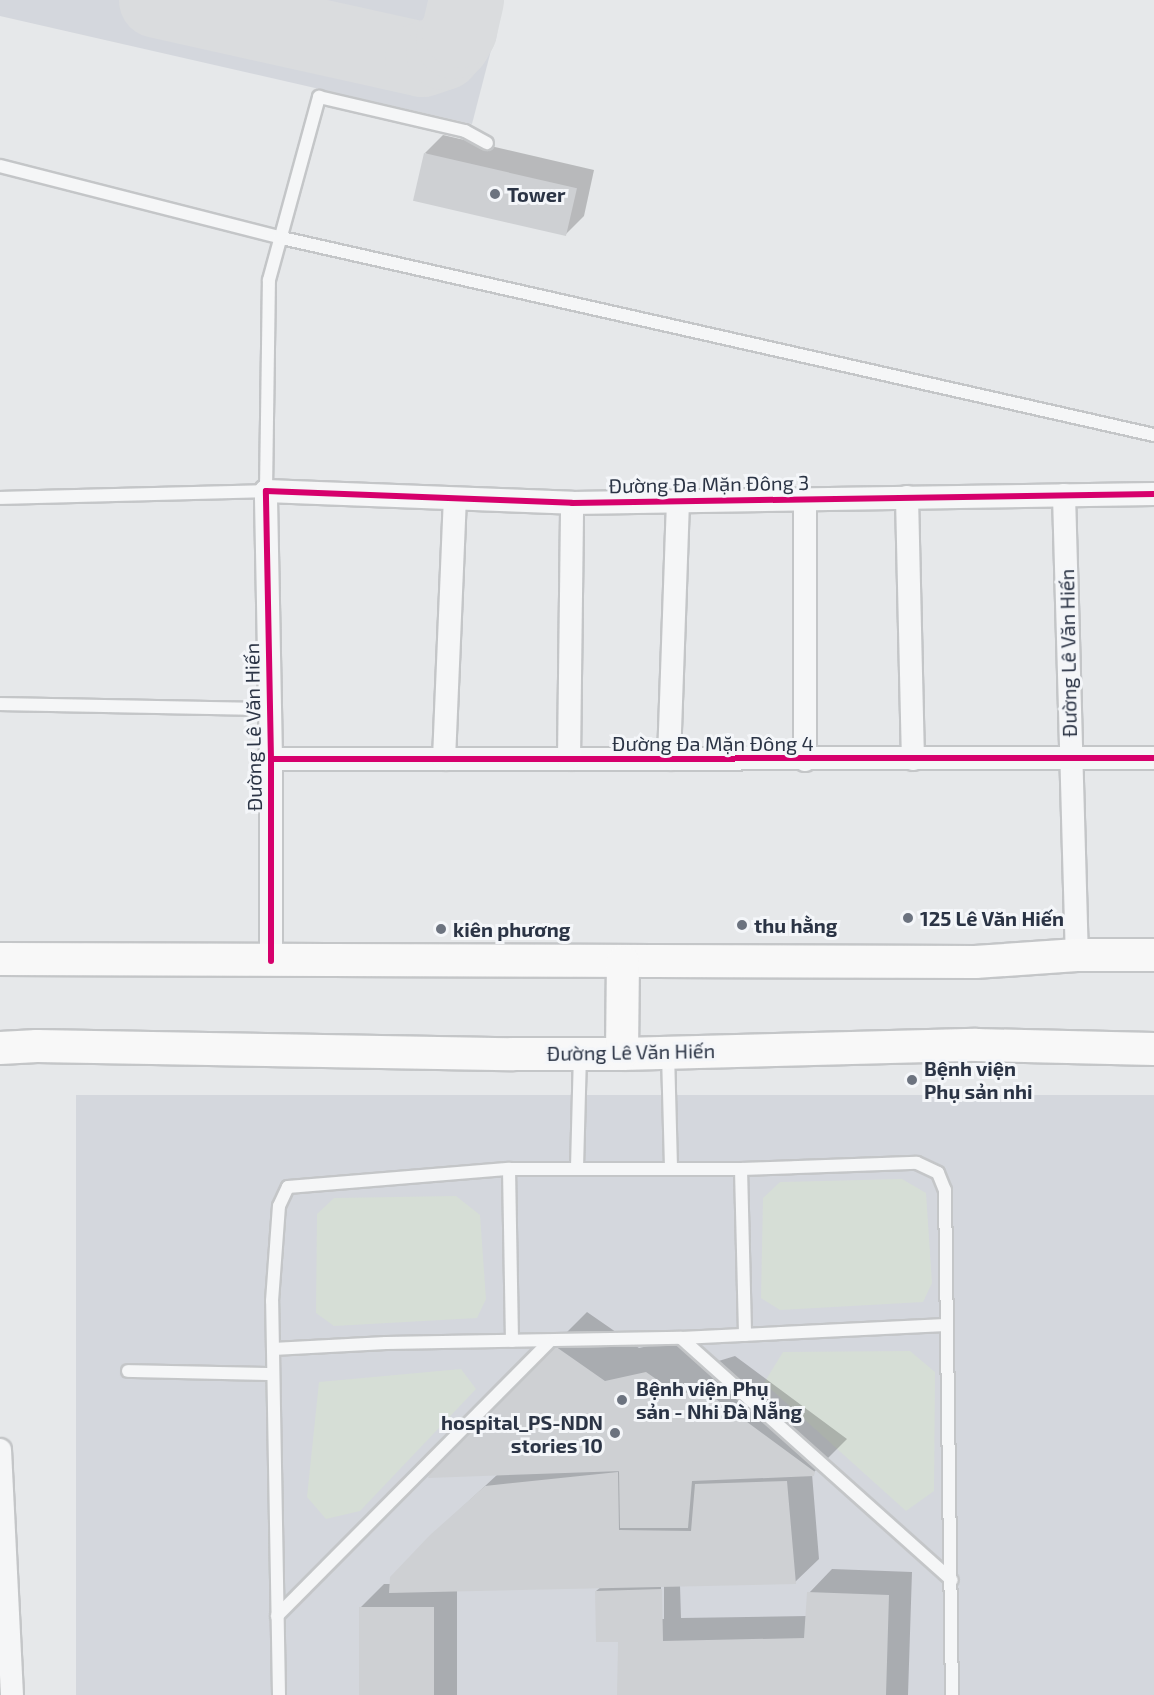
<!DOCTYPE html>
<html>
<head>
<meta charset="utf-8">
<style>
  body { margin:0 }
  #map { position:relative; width:1154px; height:1695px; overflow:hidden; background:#e6e8ea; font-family:"Exo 2",sans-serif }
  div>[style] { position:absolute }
  .built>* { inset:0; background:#d4d7dd; transform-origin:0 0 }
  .green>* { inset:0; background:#d6ded6 }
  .shadow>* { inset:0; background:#0003 }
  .taxiway>* { height:75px; margin:-37.5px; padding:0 37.5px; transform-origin:37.5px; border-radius:37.5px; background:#dadcde }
  .building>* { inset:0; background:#ced0d3; transform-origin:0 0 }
  .roads { filter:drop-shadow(2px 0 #c4c6c8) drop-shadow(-2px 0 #c4c6c8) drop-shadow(0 2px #c4c6c8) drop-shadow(0 -2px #c4c6c8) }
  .lane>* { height:12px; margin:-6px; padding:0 6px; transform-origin:6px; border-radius:6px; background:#f5f6f7 }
  .street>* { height:22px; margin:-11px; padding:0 11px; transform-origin:11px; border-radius:11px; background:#f5f6f7 }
  .secondary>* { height:32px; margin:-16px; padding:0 16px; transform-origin:16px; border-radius:16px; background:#f8f8f8 }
  .cycleway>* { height:6px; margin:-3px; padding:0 3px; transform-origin:3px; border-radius:3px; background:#d6006c }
  .dots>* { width:16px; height:16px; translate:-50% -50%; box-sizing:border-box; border:3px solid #f4f6f9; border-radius:50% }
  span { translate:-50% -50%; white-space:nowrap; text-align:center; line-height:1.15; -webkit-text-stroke:6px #f4f6f9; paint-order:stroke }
  .poi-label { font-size:20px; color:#2b3445; font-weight:700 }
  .left { translate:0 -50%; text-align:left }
  .right { translate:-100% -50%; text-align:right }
  .street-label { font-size:20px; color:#2b3445 }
</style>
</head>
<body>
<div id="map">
  <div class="built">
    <div style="clip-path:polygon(0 0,504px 0,472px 124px,0 16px)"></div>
    <div style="left:1154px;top:1095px;width:600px;height:1078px;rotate:90deg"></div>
  </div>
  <div class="green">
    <div style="clip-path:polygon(902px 1179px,926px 1193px,932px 1283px,923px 1302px,780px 1310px,761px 1298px,763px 1198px,780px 1182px)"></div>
    <div style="clip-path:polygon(456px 1196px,480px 1215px,486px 1299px,477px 1318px,334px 1326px,316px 1313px,317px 1214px,334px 1198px)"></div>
    <div style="clip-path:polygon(910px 1351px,935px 1372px,934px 1491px,906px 1511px,764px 1383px,783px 1352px)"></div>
    <div style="clip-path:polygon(461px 1369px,476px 1389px,360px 1511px,326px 1519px,307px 1497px,319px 1382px)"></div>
  </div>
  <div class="shadow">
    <div style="clip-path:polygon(443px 135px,594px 170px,584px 216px,566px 234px,425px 153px)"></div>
    <div style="clip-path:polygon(evenodd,587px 1312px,639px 1348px,680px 1339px,712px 1363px,735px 1356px,847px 1439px,812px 1474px,819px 1559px,795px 1582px,680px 1585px,681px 1618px,807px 1616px,809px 1593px,832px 1569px,912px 1572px,908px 1695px,618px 1695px,620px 1640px,596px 1591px,601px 1587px,457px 1590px,457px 1695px,361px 1695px,360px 1608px,384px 1584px,391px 1584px,431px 1536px,498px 1474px,554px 1345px,587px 1312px,661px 1582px,664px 1582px,664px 1619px,661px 1619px,661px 1582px)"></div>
  </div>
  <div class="taxiway">
    <div style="left:156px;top:0;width:272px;rotate:12.5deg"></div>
    <div style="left:422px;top:59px;width:22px;rotate:-18deg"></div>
    <div style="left:443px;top:52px;width:15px;rotate:-48deg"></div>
    <div style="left:453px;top:41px;width:13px;rotate:-61deg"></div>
    <div style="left:459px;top:30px;width:31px;rotate:-77deg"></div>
  </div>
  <div class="building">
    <div style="left:424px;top:153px;width:157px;height:49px;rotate:13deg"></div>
    <div style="clip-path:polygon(552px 1344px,605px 1381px,646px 1372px,679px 1395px,701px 1388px,815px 1472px,814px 1476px,692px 1481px,688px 1528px,620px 1528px,619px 1471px,622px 1471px,428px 1478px,430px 1473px)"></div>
    <div style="clip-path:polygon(618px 1472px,619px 1530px,691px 1531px,695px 1484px,787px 1481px,796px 1584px,389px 1593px,390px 1577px,430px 1535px,485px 1486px)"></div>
    <div style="clip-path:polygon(662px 1589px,663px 1641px,804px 1638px,807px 1592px,889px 1595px,886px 1695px,617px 1695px,618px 1642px,596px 1642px,595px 1591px)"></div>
    <div style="left:359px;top:1607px;width:75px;height:88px"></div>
  </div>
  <div class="roads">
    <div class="lane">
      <div style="left:0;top:166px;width:291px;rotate:14.3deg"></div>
      <div style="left:282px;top:238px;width:894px;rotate:12.73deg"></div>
      <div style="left:0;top:498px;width:266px;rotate:-1.5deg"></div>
      <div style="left:266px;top:491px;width:211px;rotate:-89.2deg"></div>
      <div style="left:269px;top:280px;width:190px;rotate:-74.7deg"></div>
      <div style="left:319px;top:97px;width:150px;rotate:13.1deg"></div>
      <div style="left:465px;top:131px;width:25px;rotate:29deg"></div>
      <div style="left:0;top:704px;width:270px;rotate:1.1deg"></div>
      <div style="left:668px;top:1053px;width:116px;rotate:88.5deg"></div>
      <div style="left:577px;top:1168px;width:113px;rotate:-88.5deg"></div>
      <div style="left:509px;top:1169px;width:172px;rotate:89deg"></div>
      <div style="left:741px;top:1169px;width:166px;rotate:88.6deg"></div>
      <div style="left:681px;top:1338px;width:363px;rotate:41.8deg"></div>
      <div style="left:273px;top:1349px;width:113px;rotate:-3deg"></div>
      <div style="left:386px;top:1343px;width:295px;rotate:-1deg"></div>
      <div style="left:681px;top:1338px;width:265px;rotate:-2.8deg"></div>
      <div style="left:128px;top:1371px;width:145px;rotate:1.2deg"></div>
      <div style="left:277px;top:1616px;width:387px;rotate:-45.2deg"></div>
      <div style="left:279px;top:1695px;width:394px;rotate:-91deg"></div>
      <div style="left:272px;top:1301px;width:95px;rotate:-85.8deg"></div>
      <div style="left:279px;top:1206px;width:21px;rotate:-65deg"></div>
      <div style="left:288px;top:1187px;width:222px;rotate:-4.7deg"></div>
      <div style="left:509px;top:1169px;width:232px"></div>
      <div style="left:741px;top:1169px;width:176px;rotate:-2deg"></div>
      <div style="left:917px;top:1163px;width:23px;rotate:25deg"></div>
      <div style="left:938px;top:1173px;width:18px;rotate:68deg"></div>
      <div style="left:945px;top:1190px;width:505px;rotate:89.21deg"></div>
    </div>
    <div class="street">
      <div style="left:1064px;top:495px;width:460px;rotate:88.4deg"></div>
      <div style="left:907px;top:497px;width:262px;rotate:88.7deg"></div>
      <div style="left:805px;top:499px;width:261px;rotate:90deg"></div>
      <div style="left:271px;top:759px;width:883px;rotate:-0.06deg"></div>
      <div style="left:444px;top:759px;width:260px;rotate:-87.6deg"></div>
      <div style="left:569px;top:759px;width:256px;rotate:-89.3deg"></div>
      <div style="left:669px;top:759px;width:259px;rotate:-88deg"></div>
      <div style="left:271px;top:961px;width:202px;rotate:-90deg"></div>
      <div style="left:271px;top:759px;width:268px;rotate:-91.1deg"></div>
      <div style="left:266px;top:491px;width:306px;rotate:2.2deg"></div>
      <div style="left:572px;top:503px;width:582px;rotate:-0.89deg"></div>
      <div style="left:0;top:1450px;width:245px;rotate:87.2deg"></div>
    </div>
    <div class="secondary">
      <div style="left:0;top:959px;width:975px;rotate:0.18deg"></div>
      <div style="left:975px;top:962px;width:102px;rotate:-3.9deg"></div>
      <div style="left:1077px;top:955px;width:77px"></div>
      <div style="left:0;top:1048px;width:37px;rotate:-3deg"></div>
      <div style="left:37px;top:1046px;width:476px;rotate:1deg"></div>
      <div style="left:513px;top:1054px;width:109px"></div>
      <div style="left:622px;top:1054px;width:354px;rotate:-1.5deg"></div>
      <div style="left:976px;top:1045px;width:178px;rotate:1.3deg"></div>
      <div style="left:622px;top:1054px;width:92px;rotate:-89.4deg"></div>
    </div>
  </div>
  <div class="cycleway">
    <div style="left:271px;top:759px;width:883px;rotate:-0.06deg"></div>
    <div style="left:271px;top:961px;width:202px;rotate:-90deg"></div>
    <div style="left:271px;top:759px;width:268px;rotate:-91.1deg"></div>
    <div style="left:266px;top:491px;width:306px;rotate:2.2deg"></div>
    <div style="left:572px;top:503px;width:582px;rotate:-0.89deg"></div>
  </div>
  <div class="dots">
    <div style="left:495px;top:194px;background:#6c737f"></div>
    <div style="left:908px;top:918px;background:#6c737f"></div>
    <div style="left:742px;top:925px;background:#6c737f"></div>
    <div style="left:441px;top:929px;background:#6c737f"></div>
    <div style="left:912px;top:1080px;background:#6c737f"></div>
    <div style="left:622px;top:1400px;background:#6c737f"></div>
    <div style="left:615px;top:1433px;background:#6c737f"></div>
  </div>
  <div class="poi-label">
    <span class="left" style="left:507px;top:194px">Tower</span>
    <span class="left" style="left:920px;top:918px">125 Lê Văn Hiến</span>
    <span class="left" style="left:754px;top:925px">thu hằng</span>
    <span class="left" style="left:453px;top:929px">kiên phương</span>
    <span class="left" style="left:924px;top:1080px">Bệnh viện<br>Phụ sản nhi</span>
    <span class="left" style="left:636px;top:1400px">Bệnh viện Phụ<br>sản - Nhi Đà Nẵng</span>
    <span class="right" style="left:603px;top:1434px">hospital_PS-NDN<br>stories 10</span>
  </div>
  <div class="street-label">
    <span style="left:709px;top:484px;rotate:-1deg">Đường Đa Mặn Đông 3</span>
    <span style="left:1068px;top:653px;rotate:-91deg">Đường Lê Văn Hiến</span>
    <span style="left:253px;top:727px;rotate:-91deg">Đường Lê Văn Hiến</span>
    <span style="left:713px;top:743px">Đường Đa Mặn Đông 4</span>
    <span style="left:631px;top:1052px;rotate:-1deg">Đường Lê Văn Hiến</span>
  </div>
</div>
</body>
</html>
